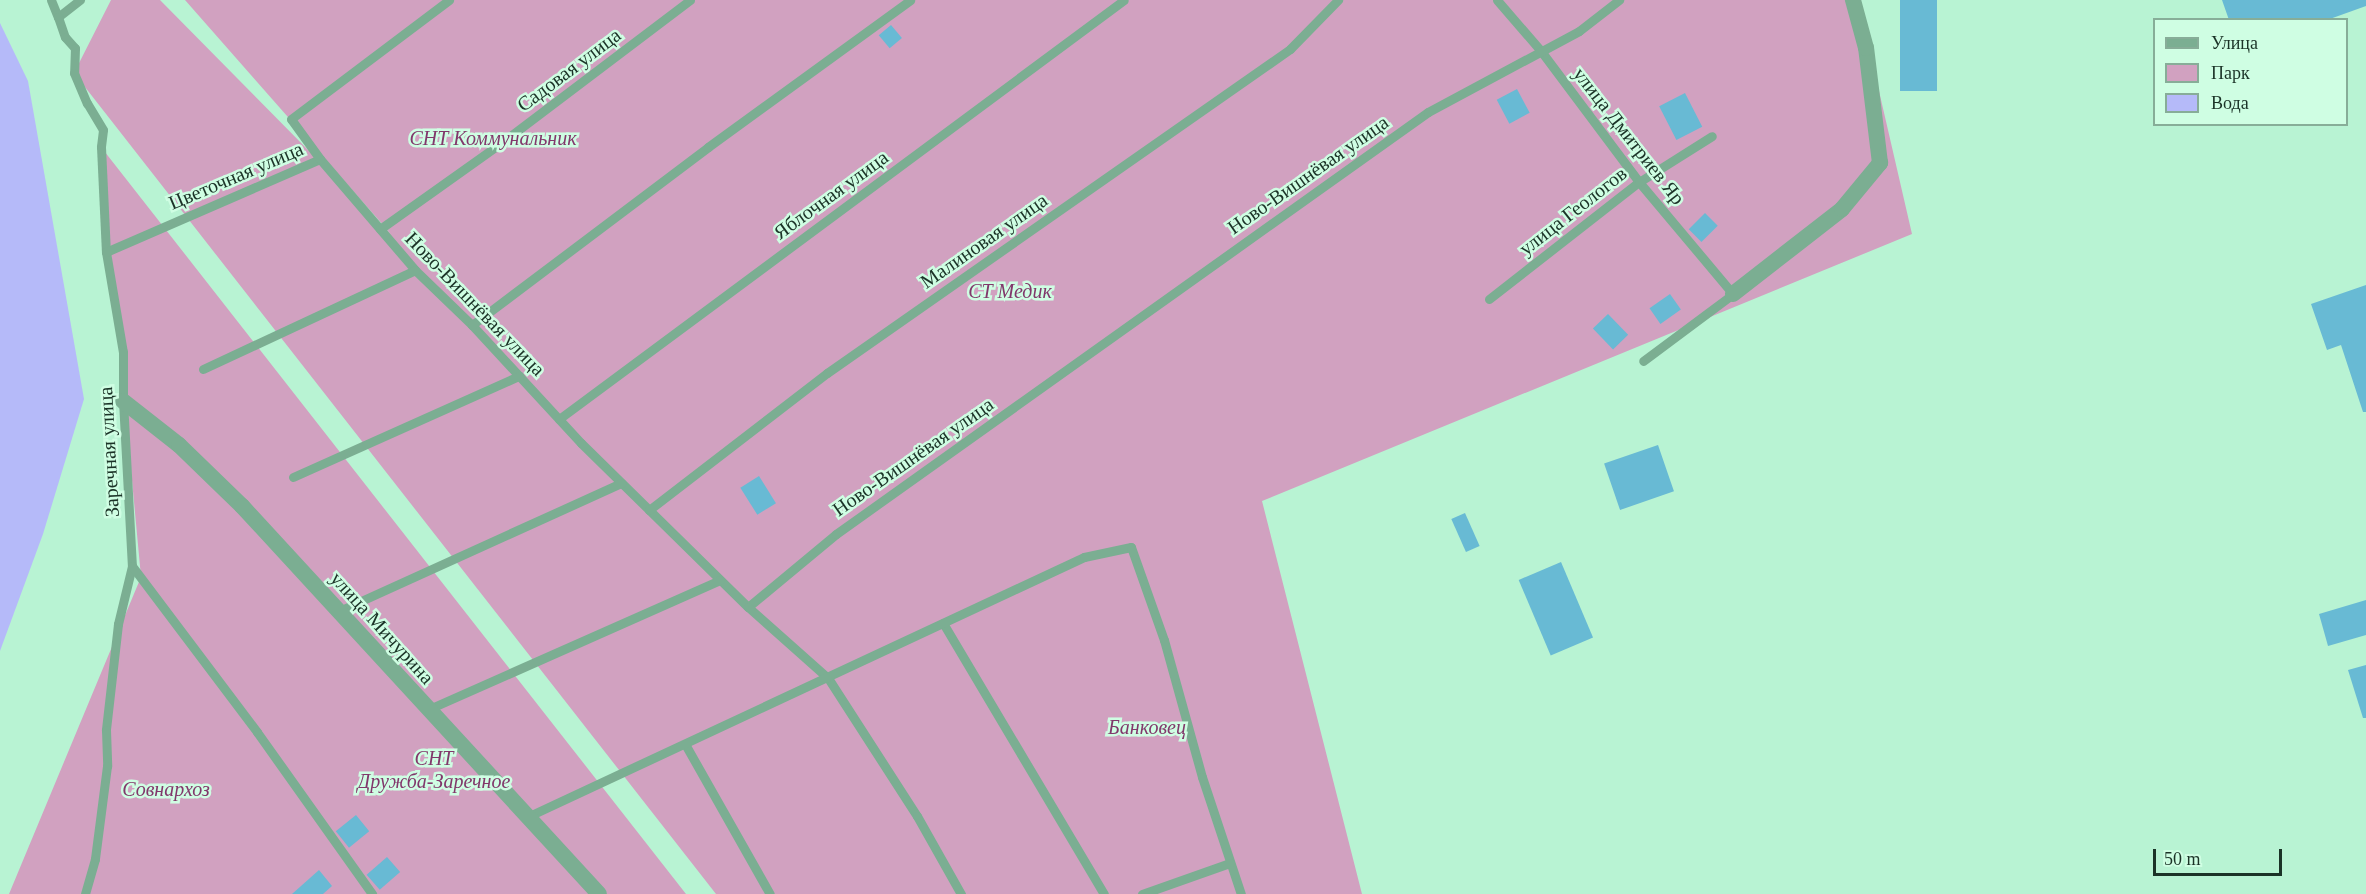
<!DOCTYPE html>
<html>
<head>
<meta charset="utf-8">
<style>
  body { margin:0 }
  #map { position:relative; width:2366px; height:894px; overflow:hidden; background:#b8f3d3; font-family:"Times New Roman",serif }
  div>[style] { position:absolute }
  .green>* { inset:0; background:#d1a1c0 }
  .water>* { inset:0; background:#b5baf9 }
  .building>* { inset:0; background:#68bad4; transform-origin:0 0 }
  .service>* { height:9px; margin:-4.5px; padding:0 4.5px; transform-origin:4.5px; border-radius:4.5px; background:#7bae92 }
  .minor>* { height:16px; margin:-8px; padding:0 8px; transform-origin:8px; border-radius:8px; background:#7bae92 }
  span { translate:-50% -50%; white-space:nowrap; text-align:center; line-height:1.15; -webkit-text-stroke:5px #cffee3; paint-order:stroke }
  .street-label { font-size:20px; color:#1b3327 }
  .park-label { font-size:20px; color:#81386b; font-style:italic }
  .legend { position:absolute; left:2153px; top:18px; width:195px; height:108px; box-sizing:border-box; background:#cffee3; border:2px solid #87ad98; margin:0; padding:8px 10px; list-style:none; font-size:18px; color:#1b3327 }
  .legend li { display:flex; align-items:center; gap:12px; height:30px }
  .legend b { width:30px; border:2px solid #87ad98 }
  .scale { position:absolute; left:2153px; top:849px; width:129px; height:27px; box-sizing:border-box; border:3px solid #1b3327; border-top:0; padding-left:8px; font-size:18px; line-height:21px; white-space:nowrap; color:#1b3327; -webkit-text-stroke:4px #cffee3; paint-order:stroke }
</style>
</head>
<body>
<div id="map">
  <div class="green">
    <div style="clip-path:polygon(111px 0,160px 0,391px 234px,185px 0,1858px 0,1912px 234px,1262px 501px,1362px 894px,716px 894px,74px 73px)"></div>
    <div style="clip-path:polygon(101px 147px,686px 894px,9px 894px,141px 577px)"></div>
  </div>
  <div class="water">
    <div style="clip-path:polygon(0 23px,28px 81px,84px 399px,43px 534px,0 651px)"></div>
  </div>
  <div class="building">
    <div style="left:1900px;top:0;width:37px;height:91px"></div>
    <div style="clip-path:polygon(2222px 0,2366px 0,2366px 6px,2327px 20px,2229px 20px)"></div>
    <div style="left:891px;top:25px;width:17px;height:16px;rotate:50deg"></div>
    <div style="left:1517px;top:89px;width:27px;height:23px;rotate:62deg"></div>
    <div style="left:1685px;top:93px;width:38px;height:29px;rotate:63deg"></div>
    <div style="left:1705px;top:213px;width:18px;height:23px;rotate:45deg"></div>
    <div style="clip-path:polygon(2366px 285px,2366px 412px,2363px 412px,2341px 345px,2327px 350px,2311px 304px)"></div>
    <div style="left:1670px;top:294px;width:19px;height:25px;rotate:55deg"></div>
    <div style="left:1608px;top:314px;width:29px;height:21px;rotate:46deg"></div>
    <div style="left:1658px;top:445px;width:49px;height:57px;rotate:71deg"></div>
    <div style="left:759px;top:476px;width:32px;height:22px;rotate:58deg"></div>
    <div style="left:1465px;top:513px;width:36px;height:15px;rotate:66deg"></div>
    <div style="left:1561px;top:562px;width:82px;height:46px;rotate:67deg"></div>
    <div style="clip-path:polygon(2366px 600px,2366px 635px,2328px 646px,2319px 614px)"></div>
    <div style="clip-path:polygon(2366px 665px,2366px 718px,2363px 718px,2348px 670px)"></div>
    <div style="left:356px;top:815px;width:21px;height:26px;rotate:51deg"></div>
    <div style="left:387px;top:857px;width:20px;height:27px;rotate:49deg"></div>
    <div style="clip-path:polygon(319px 870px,332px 886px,323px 894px,292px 894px)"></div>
  </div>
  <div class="service">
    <div style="left:51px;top:0;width:18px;rotate:68deg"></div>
    <div style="left:58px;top:17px;width:28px;rotate:-38deg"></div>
    <div style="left:1497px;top:0;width:67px;rotate:49.2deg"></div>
    <div style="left:1541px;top:51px;width:164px;rotate:53.2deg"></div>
    <div style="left:1639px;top:182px;width:146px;rotate:50deg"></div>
    <div style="left:1733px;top:294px;width:112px;rotate:143.3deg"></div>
    <div style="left:58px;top:17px;width:21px;rotate:71deg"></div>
    <div style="left:65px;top:37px;width:15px;rotate:48deg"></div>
    <div style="left:75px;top:48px;width:25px;rotate:92deg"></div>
    <div style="left:74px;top:73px;width:33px;rotate:67deg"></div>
    <div style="left:87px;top:103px;width:31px;rotate:59deg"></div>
    <div style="left:103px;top:130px;width:17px;rotate:97deg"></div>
    <div style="left:101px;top:147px;width:105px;rotate:87.3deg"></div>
    <div style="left:106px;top:252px;width:101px;rotate:80.4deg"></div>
    <div style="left:123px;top:352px;width:49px;rotate:90deg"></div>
    <div style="left:123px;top:401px;width:165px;rotate:86.9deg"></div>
    <div style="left:132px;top:566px;width:60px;rotate:103.6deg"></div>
    <div style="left:118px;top:624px;width:107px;rotate:96.5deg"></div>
    <div style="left:106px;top:730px;width:36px;rotate:88deg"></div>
    <div style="left:107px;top:766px;width:94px;rotate:97.4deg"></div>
    <div style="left:95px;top:859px;width:36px;rotate:106deg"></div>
    <div style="left:320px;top:159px;width:146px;rotate:49.4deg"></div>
    <div style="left:415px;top:270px;width:79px;rotate:44deg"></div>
    <div style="left:472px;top:325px;width:161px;rotate:47.3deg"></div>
    <div style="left:581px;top:443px;width:234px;rotate:44.5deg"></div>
    <div style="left:748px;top:607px;width:114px;rotate:-39.7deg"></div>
    <div style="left:836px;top:534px;width:727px;rotate:-35.48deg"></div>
    <div style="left:1428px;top:112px;width:171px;rotate:-28.2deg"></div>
    <div style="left:1579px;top:31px;width:51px;rotate:-37.8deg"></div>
    <div style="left:380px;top:229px;width:143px;rotate:-35.4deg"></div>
    <div style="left:497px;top:146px;width:242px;rotate:-37.1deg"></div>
    <div style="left:106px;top:252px;width:233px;rotate:-23.5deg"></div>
    <div style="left:320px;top:159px;width:49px;rotate:-125.9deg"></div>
    <div style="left:291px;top:119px;width:198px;rotate:-37deg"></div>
    <div style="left:1489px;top:299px;width:190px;rotate:-38deg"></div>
    <div style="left:1639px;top:182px;width:86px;rotate:-32.2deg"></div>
    <div style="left:472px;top:325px;width:296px;rotate:-37deg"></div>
    <div style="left:708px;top:147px;width:250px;rotate:-36deg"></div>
    <div style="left:203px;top:369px;width:234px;rotate:-25deg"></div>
    <div style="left:559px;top:419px;width:703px;rotate:-36.56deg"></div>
    <div style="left:293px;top:477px;width:248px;rotate:-24.1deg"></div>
    <div style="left:649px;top:510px;width:225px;rotate:-37.6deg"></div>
    <div style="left:827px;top:373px;width:565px;rotate:-34.98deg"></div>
    <div style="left:1290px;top:49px;width:69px;rotate:-45.6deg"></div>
    <div style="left:132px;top:566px;width:208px;rotate:53deg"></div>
    <div style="left:257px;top:732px;width:199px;rotate:54.6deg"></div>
    <div style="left:748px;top:607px;width:107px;rotate:41.6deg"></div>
    <div style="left:828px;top:678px;width:164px;rotate:57.2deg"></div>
    <div style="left:917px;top:816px;width:90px;rotate:60.6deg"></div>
    <div style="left:339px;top:611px;width:310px;rotate:-24.4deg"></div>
    <div style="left:943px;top:623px;width:315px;rotate:59.3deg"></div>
    <div style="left:429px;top:709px;width:318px;rotate:-23.9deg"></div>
    <div style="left:685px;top:744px;width:172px;rotate:60.5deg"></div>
    <div style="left:527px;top:817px;width:615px;rotate:-25.02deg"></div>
    <div style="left:1084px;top:557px;width:48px;rotate:-12deg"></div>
    <div style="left:1131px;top:547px;width:99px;rotate:70.5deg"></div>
    <div style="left:1164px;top:640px;width:142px;rotate:74.5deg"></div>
    <div style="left:1202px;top:777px;width:123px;rotate:71.6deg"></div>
    <div style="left:1142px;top:894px;width:93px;rotate:-19.4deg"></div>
  </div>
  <div class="minor">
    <div style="left:1733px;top:294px;width:138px;rotate:-37.9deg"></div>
    <div style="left:1842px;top:209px;width:60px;rotate:-50.4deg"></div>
    <div style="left:1880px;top:163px;width:116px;rotate:-96.9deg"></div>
    <div style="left:1866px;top:48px;width:50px;rotate:-105.2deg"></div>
    <div style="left:123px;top:401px;width:71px;rotate:38.2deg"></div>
    <div style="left:179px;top:445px;width:88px;rotate:44.1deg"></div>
    <div style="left:242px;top:506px;width:527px;rotate:47.38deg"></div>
  </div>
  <div class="street-label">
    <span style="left:569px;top:70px;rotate:-37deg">Садовая улица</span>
    <span style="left:1629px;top:136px;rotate:52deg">улица Дмитриев Яр</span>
    <span style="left:1308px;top:175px;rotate:-35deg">Ново-Вишнёвая улица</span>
    <span style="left:236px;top:176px;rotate:-23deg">Цветочная улица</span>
    <span style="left:831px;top:195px;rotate:-36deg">Яблочная улица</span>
    <span style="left:1573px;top:211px;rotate:-38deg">улица Геологов</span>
    <span style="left:984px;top:241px;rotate:-35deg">Малиновая улица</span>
    <span style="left:475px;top:304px;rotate:46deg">Ново-Вишнёвая улица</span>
    <span style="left:109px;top:452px;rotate:-93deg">Заречная улица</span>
    <span style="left:913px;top:457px;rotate:-35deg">Ново-Вишнёвая улица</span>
    <span style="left:382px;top:628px;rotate:48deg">улица Мичурина</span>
  </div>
  <div class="park-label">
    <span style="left:493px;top:138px">СНТ Коммунальник</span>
    <span style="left:1010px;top:291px">СТ Медик</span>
    <span style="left:1147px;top:727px">Банковец</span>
    <span style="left:434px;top:770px">СНТ<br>Дружба-Заречное</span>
    <span style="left:166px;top:789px">Совнархоз</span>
  </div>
  <ul class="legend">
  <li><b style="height:8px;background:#7bae92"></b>Улица</li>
  <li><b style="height:16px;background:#d1a1c0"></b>Парк</li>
  <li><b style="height:16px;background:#b5baf9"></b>Вода</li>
  </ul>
  <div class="scale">50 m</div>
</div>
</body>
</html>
